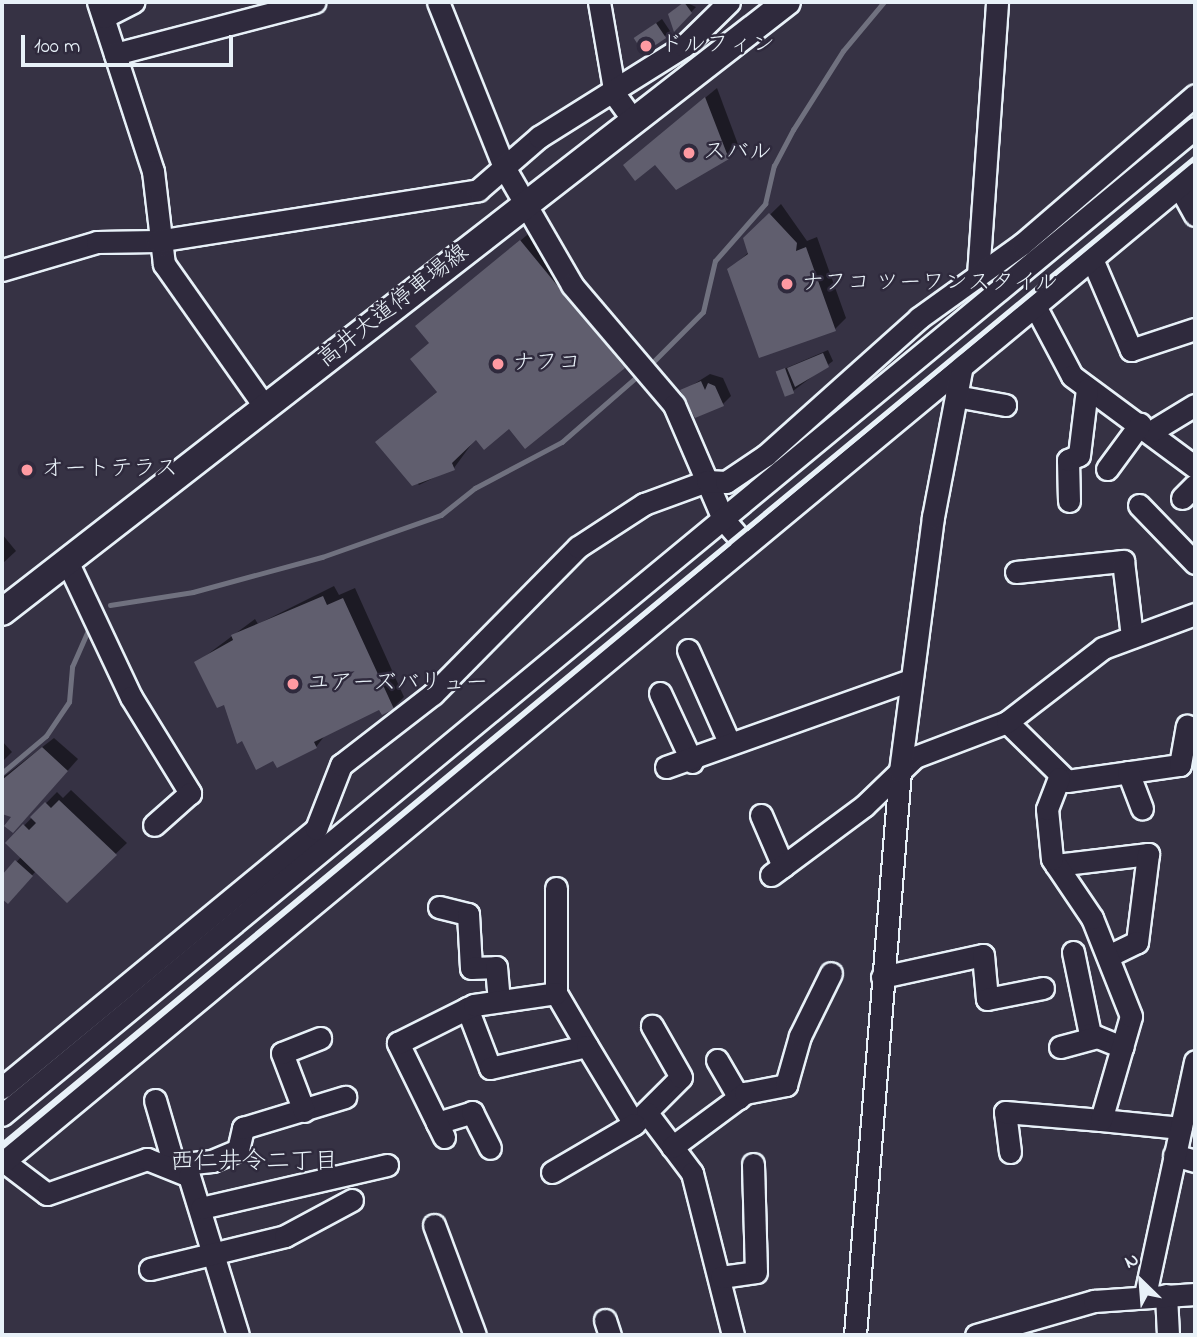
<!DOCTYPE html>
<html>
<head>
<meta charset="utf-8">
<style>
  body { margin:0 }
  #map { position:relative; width:1197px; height:1337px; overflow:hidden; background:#363244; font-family:"Indie Flower","Klee One",sans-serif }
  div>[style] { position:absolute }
  .shadow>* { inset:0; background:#0007 }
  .stream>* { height:4.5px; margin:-2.25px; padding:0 2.25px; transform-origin:2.25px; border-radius:2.25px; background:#70717f }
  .building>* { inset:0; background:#605e6e; transform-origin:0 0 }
  .roads { filter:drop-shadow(2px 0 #e8f1f8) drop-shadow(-2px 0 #e8f1f8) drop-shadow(0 2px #e8f1f8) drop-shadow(0 -2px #e8f1f8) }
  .minor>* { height:21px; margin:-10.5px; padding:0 10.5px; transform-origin:10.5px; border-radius:10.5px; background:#2f2a3d }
  .major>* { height:26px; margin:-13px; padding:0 13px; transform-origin:13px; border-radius:13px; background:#2f2a3d }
  .rail>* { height:4.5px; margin:-2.25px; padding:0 2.25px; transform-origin:2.25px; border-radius:2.25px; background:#e8f1f8 }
  .dots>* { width:19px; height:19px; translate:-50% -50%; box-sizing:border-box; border:4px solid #2f2a3d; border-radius:50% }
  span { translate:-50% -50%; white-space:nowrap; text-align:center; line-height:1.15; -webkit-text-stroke:5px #2f2a3d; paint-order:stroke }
  .poi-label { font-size:23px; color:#e8f1f8 }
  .left { translate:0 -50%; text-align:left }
  .street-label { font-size:23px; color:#e8f1f8 }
  .neighbourhood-label { font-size:24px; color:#e8f1f8 }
  .frame { position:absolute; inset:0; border:4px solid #e8f1f8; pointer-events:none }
  .north { position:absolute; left:1106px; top:1246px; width:70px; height:70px; -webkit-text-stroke:5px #2f2a3d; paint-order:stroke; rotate:335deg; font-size:19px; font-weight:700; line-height:28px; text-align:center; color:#e8f1f8 }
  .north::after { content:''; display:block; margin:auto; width:24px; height:32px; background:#e8f1f8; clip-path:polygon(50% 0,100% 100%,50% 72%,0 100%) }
  .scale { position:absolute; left:21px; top:35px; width:212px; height:32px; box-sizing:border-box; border:4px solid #e8f1f8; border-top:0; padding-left:9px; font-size:21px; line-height:24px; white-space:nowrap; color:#e8f1f8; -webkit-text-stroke:5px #2f2a3d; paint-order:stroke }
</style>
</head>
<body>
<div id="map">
  <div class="shadow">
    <div style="clip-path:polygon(685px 2px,696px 7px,675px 29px,675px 9px)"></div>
    <div style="clip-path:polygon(662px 19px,670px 31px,665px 36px,635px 38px)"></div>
    <div style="clip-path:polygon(717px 88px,739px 147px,728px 158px,657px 164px,636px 155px)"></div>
    <div style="clip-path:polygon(781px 204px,807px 241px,817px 237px,846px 318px,835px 329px,729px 270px,749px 252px,745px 239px)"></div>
    <div style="clip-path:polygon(532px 231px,635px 356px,510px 427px,476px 438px,454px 468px,419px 485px,378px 442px,438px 391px,431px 342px,417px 326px)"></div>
    <div style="clip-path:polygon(828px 350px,833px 361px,793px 391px,777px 372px)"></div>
    <div style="clip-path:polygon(710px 374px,723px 378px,731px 396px,723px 404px,683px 391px)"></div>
    <div style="clip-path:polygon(2px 534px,16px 551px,2px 564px)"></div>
    <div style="clip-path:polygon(334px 586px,339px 595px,355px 588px,404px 697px,393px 708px,380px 707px,326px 734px,316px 747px,225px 702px,196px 663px,255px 619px,258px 624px)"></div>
    <div style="clip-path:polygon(54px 738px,78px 759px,24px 820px,13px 817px,2px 807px,2px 778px)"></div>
    <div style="clip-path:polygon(2px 741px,12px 752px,2px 762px)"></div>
    <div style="clip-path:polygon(71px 790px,127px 843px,67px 900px,36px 871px,8px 902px,2px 878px,21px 857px,7px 843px,57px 792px,63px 798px)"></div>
  </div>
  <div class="stream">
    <div style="left:649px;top:366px;width:76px;rotate:-45deg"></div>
    <div style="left:703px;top:312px;width:52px;rotate:-76.8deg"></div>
    <div style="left:715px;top:261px;width:76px;rotate:-48.7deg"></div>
    <div style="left:765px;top:204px;width:39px;rotate:-77deg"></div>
    <div style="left:774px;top:166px;width:41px;rotate:-62.2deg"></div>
    <div style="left:793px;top:130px;width:93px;rotate:-57.7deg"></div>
    <div style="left:843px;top:51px;width:64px;rotate:-50.1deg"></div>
    <div style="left:110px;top:605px;width:84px;rotate:-8.9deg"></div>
    <div style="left:193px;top:592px;width:134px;rotate:-15.2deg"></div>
    <div style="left:322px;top:557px;width:126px;rotate:-19.4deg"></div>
    <div style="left:441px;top:515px;width:43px;rotate:-38.5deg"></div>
    <div style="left:475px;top:488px;width:98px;rotate:-27.9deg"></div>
    <div style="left:562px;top:442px;width:103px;rotate:-41.1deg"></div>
    <div style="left:2px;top:773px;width:57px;rotate:-40.1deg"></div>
    <div style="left:46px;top:736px;width:41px;rotate:-55.9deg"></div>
    <div style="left:69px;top:702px;width:35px;rotate:-85deg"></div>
    <div style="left:72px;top:667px;width:45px;rotate:-66.3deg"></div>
  </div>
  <div class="building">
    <div style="clip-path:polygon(684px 2px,692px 13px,674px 32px,668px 14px)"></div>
    <div style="left:656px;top:23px;width:18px;height:27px;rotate:56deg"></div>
    <div style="clip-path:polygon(705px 97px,729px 159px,676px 190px,655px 165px,635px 181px,623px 165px)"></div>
    <div style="clip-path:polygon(769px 213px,797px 243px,796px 251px,806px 247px,836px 331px,759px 358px,727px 269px,748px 254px,743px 238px)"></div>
    <div style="clip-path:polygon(520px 240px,625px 368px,525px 449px,509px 429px,484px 450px,476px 440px,452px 463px,455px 470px,412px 486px,375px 442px,437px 392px,410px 359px,429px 343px,415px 326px)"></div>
    <div style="clip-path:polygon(823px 353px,829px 367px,795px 387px,787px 368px)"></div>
    <div style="left:785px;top:368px;width:27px;height:10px;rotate:70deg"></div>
    <div style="clip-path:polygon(701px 381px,705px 390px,708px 383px,715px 386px,724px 406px,695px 418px,680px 390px)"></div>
    <div style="clip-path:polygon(323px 596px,327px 605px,343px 598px,394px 709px,382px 715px,379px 710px,314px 742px,317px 748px,277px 768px,273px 761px,256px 770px,242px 741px,237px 744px,224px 705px,217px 708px,194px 662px,233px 640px,231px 635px)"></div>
    <div style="clip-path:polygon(42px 747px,68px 771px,13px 833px,4px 826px,11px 817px,2px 814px,2px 780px)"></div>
    <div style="clip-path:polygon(59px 800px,117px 855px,67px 903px,5px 843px,23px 824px,29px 830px,36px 823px,30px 817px,45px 802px,51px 808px)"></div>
    <div style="clip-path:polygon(15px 860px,33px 876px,8px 904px,2px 899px,2px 875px)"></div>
  </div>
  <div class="roads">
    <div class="minor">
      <div style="left:98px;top:2px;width:178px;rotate:72deg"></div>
      <div style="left:153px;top:171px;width:94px;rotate:83.3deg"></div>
      <div style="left:164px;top:264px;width:175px;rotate:54.8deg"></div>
      <div style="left:438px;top:2px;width:178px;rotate:68.2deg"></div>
      <div style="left:504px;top:167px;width:136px;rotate:60deg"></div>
      <div style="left:572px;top:285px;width:157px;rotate:49.6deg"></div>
      <div style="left:674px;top:405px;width:124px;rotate:66.7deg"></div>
      <div style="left:723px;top:519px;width:33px;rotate:49deg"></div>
      <div style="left:599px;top:2px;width:94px;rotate:80.2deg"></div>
      <div style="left:615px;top:95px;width:31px;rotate:54deg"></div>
      <div style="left:104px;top:17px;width:33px;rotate:-27deg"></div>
      <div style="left:115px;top:54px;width:206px;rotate:-14.6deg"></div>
      <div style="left:1179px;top:186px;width:33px;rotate:61deg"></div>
      <div style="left:1092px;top:259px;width:99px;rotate:66.8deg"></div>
      <div style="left:1131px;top:350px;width:67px;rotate:-18.2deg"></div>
      <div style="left:2px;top:270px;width:99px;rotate:-16.4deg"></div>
      <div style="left:97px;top:242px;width:60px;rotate:-1deg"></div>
      <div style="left:157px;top:241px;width:325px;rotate:-9deg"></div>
      <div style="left:478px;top:190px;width:81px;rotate:-41deg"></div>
      <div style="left:539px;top:137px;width:171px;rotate:-32.1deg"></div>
      <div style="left:684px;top:46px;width:63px;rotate:-44.4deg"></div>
      <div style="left:978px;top:275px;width:274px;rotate:-86deg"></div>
      <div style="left:1035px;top:306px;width:79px;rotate:62.1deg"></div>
      <div style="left:1072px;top:376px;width:153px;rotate:36.5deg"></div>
      <div style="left:956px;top:396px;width:50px;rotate:10.4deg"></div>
      <div style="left:1152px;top:431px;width:50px;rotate:-31.2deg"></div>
      <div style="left:1107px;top:469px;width:56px;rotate:-53.7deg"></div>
      <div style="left:1182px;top:498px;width:18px;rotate:-45deg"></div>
      <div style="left:1069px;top:501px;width:41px;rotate:-91.4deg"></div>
      <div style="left:1068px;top:460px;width:12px;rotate:-24deg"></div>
      <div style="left:1079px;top:455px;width:66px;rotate:-83.1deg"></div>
      <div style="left:1139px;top:505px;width:81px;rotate:46deg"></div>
      <div style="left:67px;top:561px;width:150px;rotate:64.8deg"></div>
      <div style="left:131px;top:697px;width:113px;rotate:58.4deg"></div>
      <div style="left:190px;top:793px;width:48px;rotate:138.4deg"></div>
      <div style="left:1016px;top:572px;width:108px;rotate:-5.9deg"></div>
      <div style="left:1123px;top:561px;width:76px;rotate:83.2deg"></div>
      <div style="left:688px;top:650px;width:98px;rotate:66deg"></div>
      <div style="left:660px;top:693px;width:76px;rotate:65.1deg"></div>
      <div style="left:1007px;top:722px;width:84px;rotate:44.5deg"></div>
      <div style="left:1067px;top:781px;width:114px;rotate:-8.1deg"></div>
      <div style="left:1180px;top:765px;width:40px;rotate:-80deg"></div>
      <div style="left:666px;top:767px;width:260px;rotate:-19.6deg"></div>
      <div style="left:1128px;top:772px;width:39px;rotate:69deg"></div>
      <div style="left:761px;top:815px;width:56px;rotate:66.7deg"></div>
      <div style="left:1056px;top:865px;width:93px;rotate:-6.8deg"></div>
      <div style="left:1148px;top:854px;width:89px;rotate:97.1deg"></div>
      <div style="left:1137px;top:942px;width:32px;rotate:154deg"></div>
      <div style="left:771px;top:875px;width:116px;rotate:-36.6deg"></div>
      <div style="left:864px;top:806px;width:71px;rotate:-43.9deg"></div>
      <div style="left:915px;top:757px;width:98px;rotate:-20.8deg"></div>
      <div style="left:1007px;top:722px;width:121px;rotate:-37.6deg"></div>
      <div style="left:1103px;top:648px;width:98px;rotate:-20.3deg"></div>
      <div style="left:556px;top:888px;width:105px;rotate:90deg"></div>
      <div style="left:556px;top:993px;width:61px;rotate:59.7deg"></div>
      <div style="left:439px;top:907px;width:30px;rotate:14deg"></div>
      <div style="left:468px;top:914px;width:54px;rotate:86.8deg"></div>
      <div style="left:471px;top:968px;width:25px;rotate:-2deg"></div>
      <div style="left:496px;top:967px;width:34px;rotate:85deg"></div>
      <div style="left:1073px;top:952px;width:84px;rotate:78.3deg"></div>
      <div style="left:1090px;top:1034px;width:35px;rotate:22deg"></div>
      <div style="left:882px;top:977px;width:103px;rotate:-12.3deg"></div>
      <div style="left:983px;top:955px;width:44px;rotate:84.8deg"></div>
      <div style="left:987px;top:999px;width:57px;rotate:-11.1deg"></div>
      <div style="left:467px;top:1008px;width:64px;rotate:69deg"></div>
      <div style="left:490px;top:1068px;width:99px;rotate:-12.8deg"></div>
      <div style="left:587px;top:1046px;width:91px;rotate:58.9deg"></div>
      <div style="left:634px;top:1124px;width:66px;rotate:-45deg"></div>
      <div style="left:681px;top:1077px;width:59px;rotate:-119.6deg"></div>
      <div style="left:1060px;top:1047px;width:38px;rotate:-15deg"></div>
      <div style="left:717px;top:1060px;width:44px;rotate:59.9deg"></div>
      <div style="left:2px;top:1088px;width:407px;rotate:-39.5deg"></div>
      <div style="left:316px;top:829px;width:69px;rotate:-68.7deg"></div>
      <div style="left:341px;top:765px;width:116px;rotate:-37.7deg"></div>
      <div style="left:433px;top:694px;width:206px;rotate:-45.4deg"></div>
      <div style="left:578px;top:547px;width:79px;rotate:-33.1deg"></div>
      <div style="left:644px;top:504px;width:67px;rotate:-20.1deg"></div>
      <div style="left:707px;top:481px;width:19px;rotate:3deg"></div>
      <div style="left:726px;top:482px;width:48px;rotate:-34deg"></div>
      <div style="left:766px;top:455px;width:205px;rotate:-41.8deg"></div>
      <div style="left:919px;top:318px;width:127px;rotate:-35.7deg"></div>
      <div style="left:1022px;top:244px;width:228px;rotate:-40.7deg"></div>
      <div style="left:155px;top:1100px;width:68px;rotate:73.7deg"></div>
      <div style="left:174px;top:1165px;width:38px;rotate:-6deg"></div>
      <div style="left:212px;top:1161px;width:28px;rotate:-23deg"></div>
      <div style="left:238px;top:1150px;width:23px;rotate:-77deg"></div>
      <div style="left:243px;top:1128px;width:107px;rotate:-16.9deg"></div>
      <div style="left:304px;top:1111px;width:62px;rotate:-110.8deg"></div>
      <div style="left:282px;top:1053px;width:41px;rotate:-21.5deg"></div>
      <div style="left:647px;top:1113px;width:75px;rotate:53.1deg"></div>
      <div style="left:692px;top:1173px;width:167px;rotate:75.8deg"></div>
      <div style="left:2px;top:1115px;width:1548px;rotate:-39.6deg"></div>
      <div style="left:1101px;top:1120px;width:80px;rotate:5.7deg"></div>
      <div style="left:437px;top:1123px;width:37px;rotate:-17deg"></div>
      <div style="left:472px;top:1112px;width:40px;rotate:63.4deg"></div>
      <div style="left:444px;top:1137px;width:105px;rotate:-116.1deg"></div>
      <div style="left:398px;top:1043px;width:85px;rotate:-26.6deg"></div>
      <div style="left:474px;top:1005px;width:83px;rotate:-8.3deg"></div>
      <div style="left:672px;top:1147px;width:91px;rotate:-36.5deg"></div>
      <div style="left:745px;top:1093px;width:42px;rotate:-11deg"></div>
      <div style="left:786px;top:1085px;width:51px;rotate:-74.1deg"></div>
      <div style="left:800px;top:1036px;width:70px;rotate:-63.8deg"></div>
      <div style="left:1010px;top:1152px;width:40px;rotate:-97.1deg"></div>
      <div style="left:1005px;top:1112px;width:96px;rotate:4.8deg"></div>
      <div style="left:1101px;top:1120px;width:108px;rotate:-73.9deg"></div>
      <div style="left:1131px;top:1016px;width:105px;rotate:-111.7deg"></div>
      <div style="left:1092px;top:918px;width:71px;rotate:-124.1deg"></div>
      <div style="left:1052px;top:859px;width:50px;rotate:-95.7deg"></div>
      <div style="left:1047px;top:809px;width:33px;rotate:-69deg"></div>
      <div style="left:1174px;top:1155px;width:22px;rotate:16deg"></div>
      <div style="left:2px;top:1160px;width:56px;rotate:37.1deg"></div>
      <div style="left:47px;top:1194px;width:106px;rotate:-19.3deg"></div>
      <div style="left:147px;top:1159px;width:45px;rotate:22deg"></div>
      <div style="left:189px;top:1176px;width:166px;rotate:72.9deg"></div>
      <div style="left:2px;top:1163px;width:1550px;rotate:-39.69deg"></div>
      <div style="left:552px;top:1172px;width:95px;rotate:-30.3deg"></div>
      <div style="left:201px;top:1208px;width:191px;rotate:-13deg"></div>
      <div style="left:434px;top:1225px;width:117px;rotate:69.6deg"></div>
      <div style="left:150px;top:1269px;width:139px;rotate:-13.7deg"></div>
      <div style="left:285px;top:1236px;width:76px;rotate:-28.2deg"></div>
      <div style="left:721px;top:1277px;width:35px;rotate:-8deg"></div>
      <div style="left:756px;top:1272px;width:108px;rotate:-91.6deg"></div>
      <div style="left:1145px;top:1295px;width:239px;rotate:-77.9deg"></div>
      <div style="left:1166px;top:1295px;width:40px;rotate:87.1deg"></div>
      <div style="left:605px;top:1320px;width:16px;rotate:72deg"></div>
      <div style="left:855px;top:1335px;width:566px;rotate:-85.44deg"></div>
      <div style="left:900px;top:771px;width:256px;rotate:-82.6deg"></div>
      <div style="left:933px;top:517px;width:155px;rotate:-79.2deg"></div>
      <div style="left:976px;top:1335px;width:123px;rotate:-16.1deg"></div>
      <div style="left:1094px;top:1301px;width:101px;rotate:-4deg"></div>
    </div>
    <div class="major">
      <div style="left:2px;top:612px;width:994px;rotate:-37.85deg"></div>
    </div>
  </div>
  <div class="rail">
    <div style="left:2px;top:1144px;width:1548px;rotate:-39.6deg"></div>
  </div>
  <div class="dots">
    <div style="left:646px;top:46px;background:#ff9aa2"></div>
    <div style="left:689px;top:153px;background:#ff9aa2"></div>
    <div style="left:787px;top:284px;background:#ff9aa2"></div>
    <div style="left:498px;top:364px;background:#ff9aa2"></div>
    <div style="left:27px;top:470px;background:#ff9aa2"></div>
    <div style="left:293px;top:684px;background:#ff9aa2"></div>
  </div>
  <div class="poi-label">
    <span class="left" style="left:660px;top:46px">ドルフィン</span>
    <span class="left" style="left:703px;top:153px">スバル</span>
    <span class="left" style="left:801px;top:284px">ナフコ ツーワンスタイル</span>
    <span class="left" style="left:512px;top:364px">ナフコ</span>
    <span class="left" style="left:41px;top:470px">オートテラス</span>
    <span class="left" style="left:307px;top:684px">ユアーズバリュー</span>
  </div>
  <div class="street-label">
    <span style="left:394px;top:307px;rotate:-38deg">高井大道停車場線</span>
  </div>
  <div class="neighbourhood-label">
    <span style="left:254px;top:1163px">西仁井令二丁目</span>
  </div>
  <div class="frame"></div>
  <div class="north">N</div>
  <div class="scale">100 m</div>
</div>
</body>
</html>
